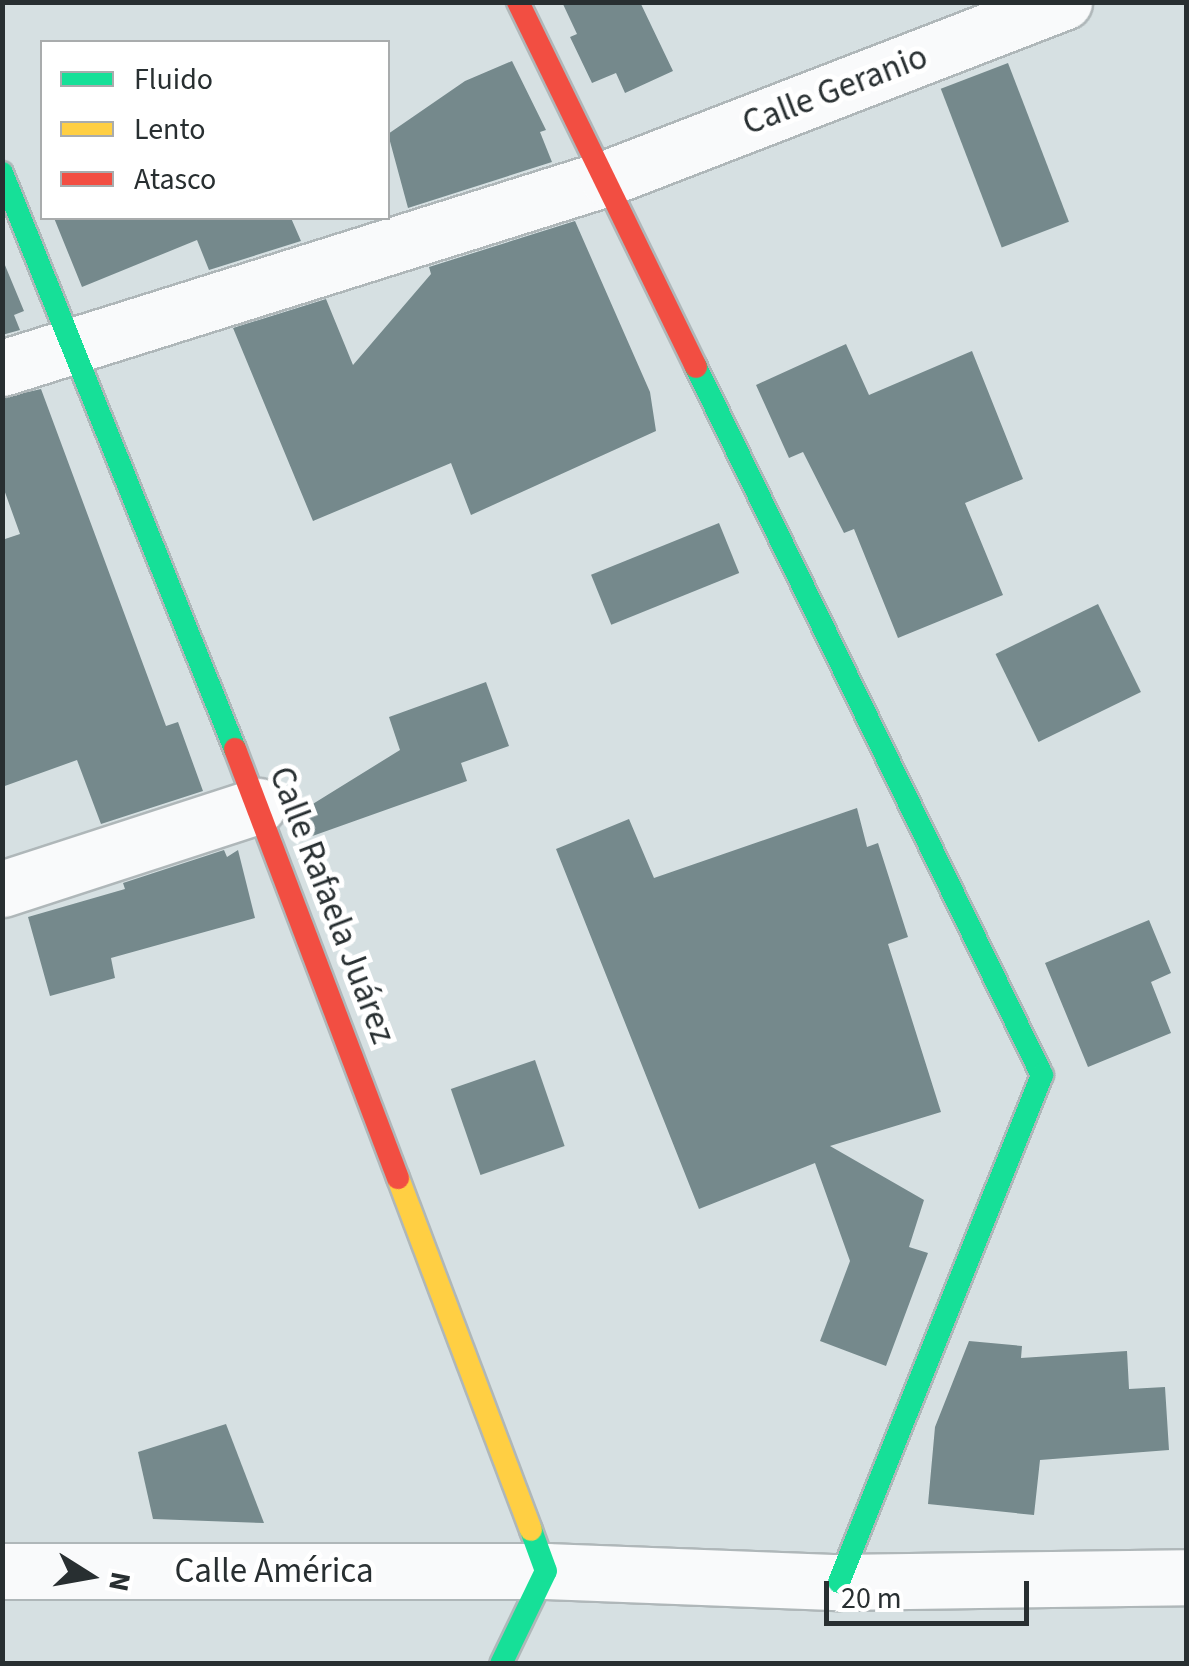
<!DOCTYPE html>
<html>
<head>
<meta charset="utf-8">
<style>
  body { margin:0 }
  #map { position:relative; width:1189px; height:1666px; overflow:hidden; background:#d6e0e2; font-family:"Source Sans 3",sans-serif }
  div>[style] { position:absolute }
  .building>* { inset:0; background:#75898c; transform-origin:0 0 }
  .roads { filter:drop-shadow(2px 0 #afb7b9) drop-shadow(-2px 0 #afb7b9) drop-shadow(0 2px #afb7b9) drop-shadow(0 -2px #afb7b9) }
  .street>* { height:55px; margin:-27.5px; padding:0 27.5px; transform-origin:27.5px; border-radius:27.5px; background:#f9fafb }
  .fast>* { height:22px; margin:-11px; padding:0 11px; transform-origin:11px; border-radius:11px; background:#16e098 }
  .slow>* { height:22px; margin:-11px; padding:0 11px; transform-origin:11px; border-radius:11px; background:#ffcf43 }
  .jam>* { height:22px; margin:-11px; padding:0 11px; transform-origin:11px; border-radius:11px; background:#f24e42 }
  span { translate:-50% -50%; white-space:nowrap; text-align:center; line-height:1.15; -webkit-text-stroke:10px #fff; paint-order:stroke }
  .street-label { font-size:35px; color:#282f31 }
  .frame { position:absolute; inset:0; border:5px solid #282f31; pointer-events:none }
  .legend { position:absolute; left:40px; top:40px; width:350px; height:180px; box-sizing:border-box; background:#fff; border:2px solid #a9acad; margin:0; padding:12px 18px; list-style:none; font-size:30px; color:#282f31 }
  .legend li { display:flex; align-items:center; gap:20px; height:50px }
  .legend b { width:50px; border:2px solid #a9acad }
  .north { position:absolute; left:40px; top:1526px; width:100px; height:100px; -webkit-text-stroke:8px #fff; paint-order:stroke; rotate:101deg; font-size:28px; font-weight:700; line-height:40px; text-align:center; color:#282f31 }
  .north::after { content:''; display:block; margin:auto; width:35px; height:45px; background:#282f31; clip-path:polygon(50% 0,100% 100%,50% 72%,0 100%) }
  .scale { position:absolute; left:824px; top:1581px; width:205px; height:45px; box-sizing:border-box; border:5px solid #282f31; border-top:0; padding-left:12px; font-size:30px; line-height:35px; white-space:nowrap; color:#282f31; -webkit-text-stroke:8px #fff; paint-order:stroke }
</style>
</head>
<body>
<div id="map">
  <div class="building">
    <div style="clip-path:polygon(562px 2px,640px 2px,673px 71px,625px 93px,616px 73px,592px 83px,570px 37px,577px 34px)"></div>
    <div style="clip-path:polygon(512px 61px,546px 130px,540px 132px,552px 162px,408px 208px,388px 134px,465px 81px)"></div>
    <div style="left:1008px;top:63px;width:170px;height:72px;rotate:69deg"></div>
    <div style="clip-path:polygon(54px 218px,291px 218px,301px 241px,209px 270px,197px 240px,82px 287px)"></div>
    <div style="clip-path:polygon(575px 221px,650px 392px,656px 431px,471px 515px,451px 463px,313px 521px,233px 328px,326px 299px,353px 365px,431px 274px,429px 267px)"></div>
    <div style="clip-path:polygon(2px 258px,24px 311px,14px 315px,20px 330px,2px 335px)"></div>
    <div style="clip-path:polygon(846px 344px,869px 395px,972px 351px,1023px 479px,965px 503px,1003px 595px,898px 638px,854px 529px,844px 533px,803px 452px,789px 458px,756px 385px)"></div>
    <div style="clip-path:polygon(41px 389px,166px 726px,178px 722px,203px 791px,101px 824px,77px 760px,2px 787px,2px 540px,20px 534px,2px 484px,2px 398px)"></div>
    <div style="left:719px;top:523px;width:54px;height:138px;rotate:68deg"></div>
    <div style="left:1098px;top:604px;width:98px;height:114px;rotate:64deg"></div>
    <div style="clip-path:polygon(486px 682px,509px 746px,461px 763px,467px 781px,304px 839px,295px 815px,400px 750px,389px 717px)"></div>
    <div style="clip-path:polygon(857px 808px,867px 847px,878px 843px,908px 937px,888px 944px,941px 1112px,830px 1146px,924px 1200px,909px 1247px,928px 1253px,886px 1366px,820px 1341px,850px 1261px,815px 1163px,699px 1209px,556px 849px,629px 819px,654px 878px)"></div>
    <div style="clip-path:polygon(224px 850px,227px 857px,238px 850px,255px 918px,111px 958px,115px 978px,50px 996px,28px 917px,125px 889px,123px 883px)"></div>
    <div style="clip-path:polygon(1149px 920px,1171px 973px,1151px 982px,1171px 1033px,1088px 1067px,1045px 963px)"></div>
    <div style="left:535px;top:1060px;width:91px;height:89px;rotate:71deg"></div>
    <div style="clip-path:polygon(969px 1341px,1022px 1346px,1021px 1358px,1127px 1351px,1129px 1389px,1165px 1387px,1169px 1450px,1040px 1460px,1034px 1515px,928px 1504px,935px 1427px)"></div>
    <div style="clip-path:polygon(226px 1424px,264px 1523px,153px 1519px,138px 1452px)"></div>
  </div>
  <div class="roads">
    <div class="street">
      <div style="left:2px;top:368px;width:634px;rotate:-17.43deg"></div>
      <div style="left:607px;top:178px;width:490px;rotate:-21.1deg"></div>
      <div style="left:2px;top:889px;width:269px;rotate:-18deg"></div>
      <div style="left:2px;top:1571px;width:544px"></div>
      <div style="left:546px;top:1571px;width:293px;rotate:2.2deg"></div>
      <div style="left:839px;top:1582px;width:347px;rotate:-0.8deg"></div>
    </div>
    <div class="fast">
      <div style="left:2px;top:173px;width:621px;rotate:67.98deg"></div>
      <div style="left:696px;top:367px;width:788px;rotate:63.96deg"></div>
      <div style="left:1042px;top:1075px;width:546px;rotate:111.82deg"></div>
      <div style="left:501px;top:1664px;width:103px;rotate:-64.2deg"></div>
      <div style="left:546px;top:1571px;width:44px;rotate:-110.1deg"></div>
    </div>
    <div class="slow">
      <div style="left:398px;top:1178px;width:376px;rotate:69.3deg"></div>
    </div>
    <div class="jam">
      <div style="left:518px;top:2px;width:406px;rotate:64deg"></div>
      <div style="left:235px;top:749px;width:459px;rotate:69.2deg"></div>
    </div>
  </div>
  <div class="street-label">
    <span style="left:835px;top:90px;rotate:-21deg">Calle Geranio</span>
    <span style="left:332px;top:905px;rotate:69deg">Calle Rafaela Juárez</span>
    <span style="left:274px;top:1571px">Calle América</span>
  </div>
  <div class="frame"></div>
  <ul class="legend">
  <li><b style="height:12px;background:#16e098"></b>Fluido</li>
  <li><b style="height:12px;background:#ffcf43"></b>Lento</li>
  <li><b style="height:12px;background:#f24e42"></b>Atasco</li>
  </ul>
  <div class="north">N</div>
  <div class="scale">20 m</div>
</div>
</body>
</html>
